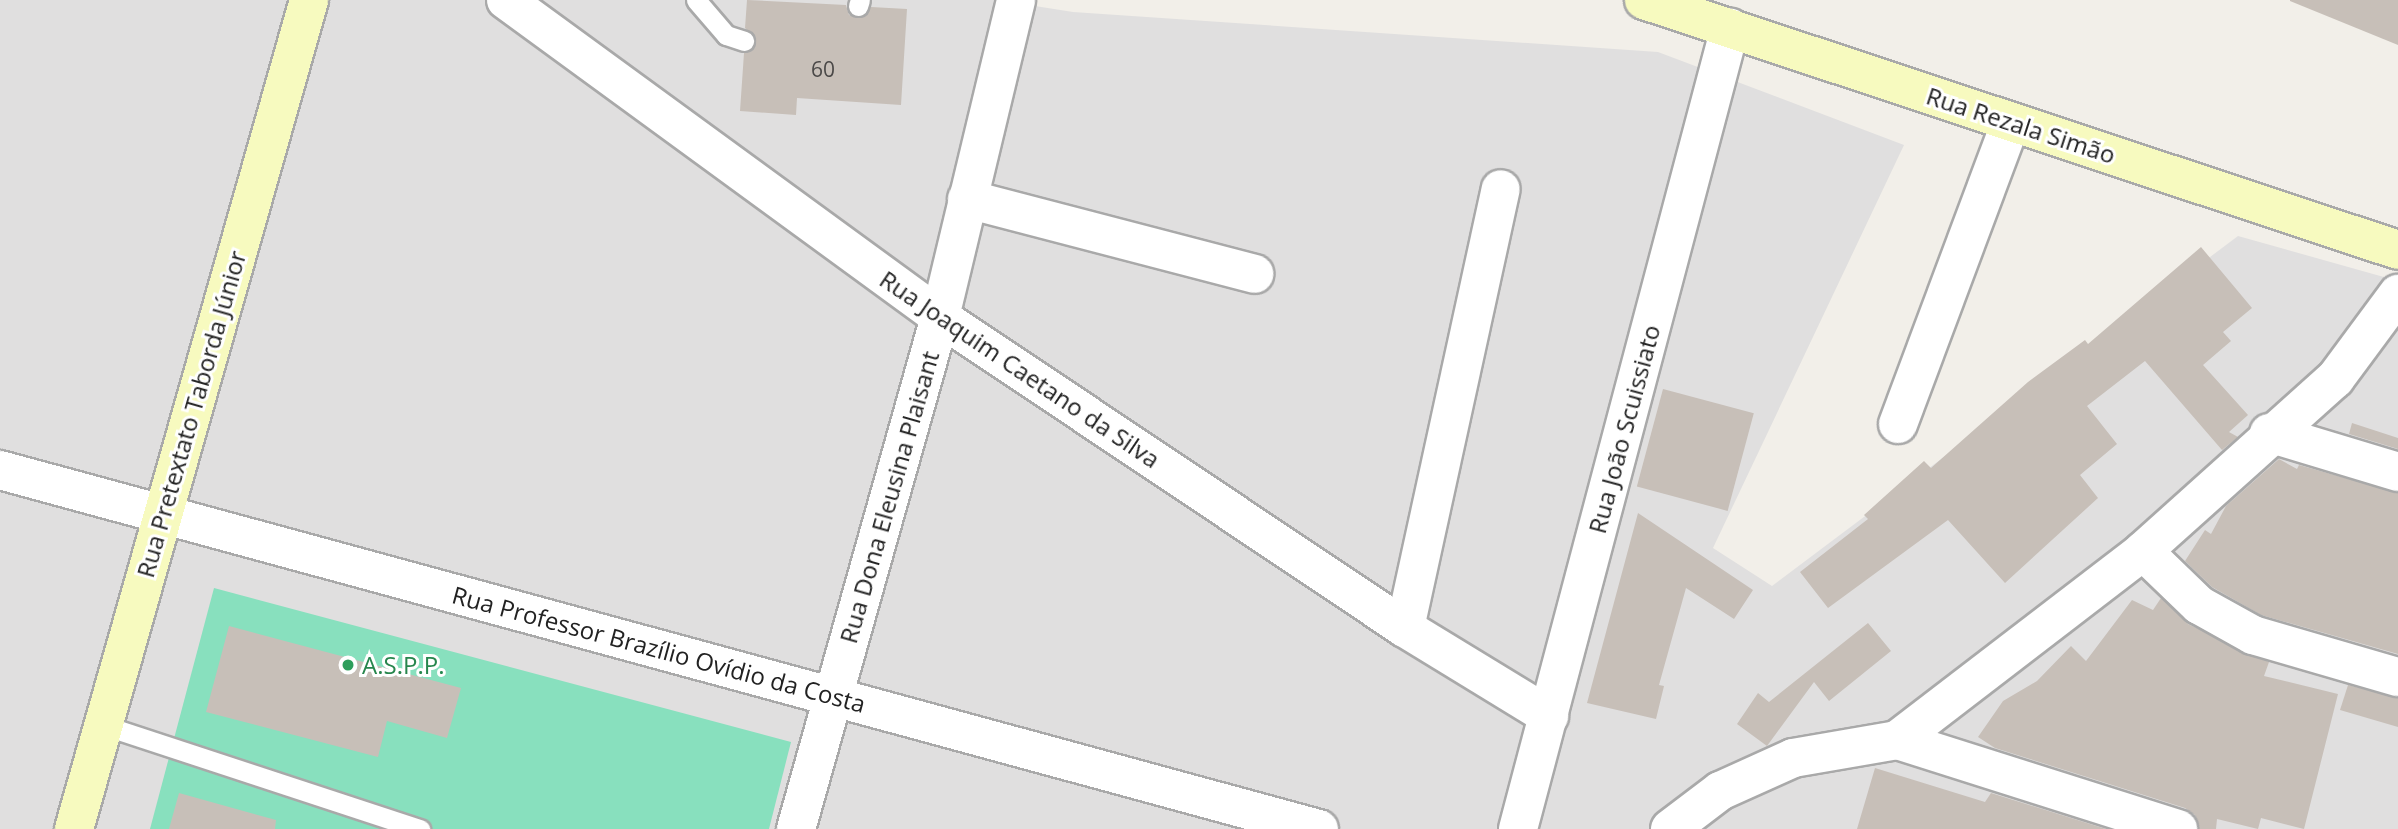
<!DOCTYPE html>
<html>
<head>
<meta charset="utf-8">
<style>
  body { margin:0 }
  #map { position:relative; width:2398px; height:829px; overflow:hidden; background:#f2efe9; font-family:"Open Sans",sans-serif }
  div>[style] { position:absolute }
  .residential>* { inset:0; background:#e0dfdf }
  .pitch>* { inset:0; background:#88e0be }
  .building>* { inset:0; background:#c7bfb8; transform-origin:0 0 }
  .roads { filter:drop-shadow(2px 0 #a9a9a9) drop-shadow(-2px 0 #a9a9a9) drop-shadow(0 2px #a9a9a9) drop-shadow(0 -2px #a9a9a9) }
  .lane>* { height:19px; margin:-9.5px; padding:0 9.5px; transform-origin:9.5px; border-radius:9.5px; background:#fff }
  .street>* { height:38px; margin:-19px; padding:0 19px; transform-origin:19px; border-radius:19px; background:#fff }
  .secondary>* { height:38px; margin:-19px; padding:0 19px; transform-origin:19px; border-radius:19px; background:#f7fabf }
  .dots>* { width:19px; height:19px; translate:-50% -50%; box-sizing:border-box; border:4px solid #fff; border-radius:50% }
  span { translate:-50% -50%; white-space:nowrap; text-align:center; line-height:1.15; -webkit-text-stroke:6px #fff; paint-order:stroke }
  .number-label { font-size:21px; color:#4b4948 }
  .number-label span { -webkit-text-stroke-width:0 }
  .street-label { font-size:24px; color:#222 }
  .leisure-label { font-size:24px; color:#27864d }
  .left { translate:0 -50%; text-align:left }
</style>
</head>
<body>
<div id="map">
  <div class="residential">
    <div style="clip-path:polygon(0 0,996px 0,1073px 12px,1658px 52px,1904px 145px,1713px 548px,1772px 586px,2238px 236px,2398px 281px,2398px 829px,0 829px)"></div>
  </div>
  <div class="pitch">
    <div style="clip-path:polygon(214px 588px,791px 742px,769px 829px,150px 829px)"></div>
  </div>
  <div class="building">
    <div style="clip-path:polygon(747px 0,846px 5px,849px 15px,860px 18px,871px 7px,907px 9px,901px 105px,797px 98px,796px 115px,740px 111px,744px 53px,753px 50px,756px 39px,745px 28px)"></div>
    <div style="clip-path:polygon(2290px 0,2398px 0,2398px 45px,2290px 1px)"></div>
    <div style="clip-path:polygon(2201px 247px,2252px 308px,2223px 332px,2231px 341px,2203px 365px,2248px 415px,2229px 432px,2238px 437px,2222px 450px,2145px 361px,2087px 406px,2117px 444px,2080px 475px,2098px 498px,2005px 583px,1948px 520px,1828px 608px,1800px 572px,1868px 519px,1864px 515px,1924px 461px,1931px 468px,2028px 382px,2085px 340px,2088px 344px)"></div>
    <div style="left:1663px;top:389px;width:94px;height:101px;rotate:15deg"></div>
    <div style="clip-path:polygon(2352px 423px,2398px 438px,2398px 449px,2349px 434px)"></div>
    <div style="clip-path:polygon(2279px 459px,2297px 469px,2299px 465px,2398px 493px,2398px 654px,2261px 615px,2212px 587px,2185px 561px,2205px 530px,2211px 534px,2226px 506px)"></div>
    <div style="clip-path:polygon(1638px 513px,1753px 590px,1734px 619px,1686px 588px,1659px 685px,1664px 686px,1656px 719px,1587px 703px)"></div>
    <div style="clip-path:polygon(2161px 598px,2188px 624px,2269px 662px,2264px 676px,2338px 694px,2304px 829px,2261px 818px,2258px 829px,2217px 819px,2216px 829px,2199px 829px,2195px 815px,2185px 808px,1995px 748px,1978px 737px,2003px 701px,2037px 681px,2071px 646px,2086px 661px,2132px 600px,2153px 610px)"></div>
    <div style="clip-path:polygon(1868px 623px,1891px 651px,1829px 701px,1814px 682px,1767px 746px,1737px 724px,1758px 693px,1769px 702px)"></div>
    <div style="clip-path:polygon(229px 626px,461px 688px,447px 738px,387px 721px,378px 757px,206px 712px)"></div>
    <div style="clip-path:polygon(2348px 685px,2398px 698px,2398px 727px,2340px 710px)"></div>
    <div style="clip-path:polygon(1875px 768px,1985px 802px,1991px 793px,2106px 829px,1857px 829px)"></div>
    <div style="clip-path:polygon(179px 793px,276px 820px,275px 829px,169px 829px)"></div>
  </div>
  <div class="roads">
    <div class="lane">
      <div style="left:696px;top:0;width:46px;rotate:49.4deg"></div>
      <div style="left:726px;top:35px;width:19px;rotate:18deg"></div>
      <div style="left:858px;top:6px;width:6px;rotate:-72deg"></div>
      <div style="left:103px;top:725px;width:334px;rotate:18.2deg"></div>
    </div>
    <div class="street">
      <div style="left:506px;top:0;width:537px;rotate:36.14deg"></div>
      <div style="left:940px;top:317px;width:559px;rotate:33.78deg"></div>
      <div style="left:1405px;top:628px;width:169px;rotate:31.4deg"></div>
      <div style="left:967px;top:199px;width:297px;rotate:14.6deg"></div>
      <div style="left:1898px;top:424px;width:322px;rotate:-69.5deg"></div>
      <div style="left:2269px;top:433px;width:135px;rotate:16.8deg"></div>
      <div style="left:0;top:470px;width:1367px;rotate:15.23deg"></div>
      <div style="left:2143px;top:551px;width:78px;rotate:44deg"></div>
      <div style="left:2199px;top:605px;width:62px;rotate:29.1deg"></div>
      <div style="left:2253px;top:635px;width:151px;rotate:16.2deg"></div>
      <div style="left:1405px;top:628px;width:449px;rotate:-77.7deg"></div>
      <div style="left:1897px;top:740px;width:295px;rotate:17.6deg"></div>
      <div style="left:796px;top:829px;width:532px;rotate:-74.29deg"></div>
      <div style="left:940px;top:317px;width:326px;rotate:-76.5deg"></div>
      <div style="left:1518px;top:829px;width:829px;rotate:-75.18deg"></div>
      <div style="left:1670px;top:829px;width:63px;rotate:-37.2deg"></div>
      <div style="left:1720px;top:791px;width:80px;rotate:-24.3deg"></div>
      <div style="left:1793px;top:758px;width:106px;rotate:-9.8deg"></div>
      <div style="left:1897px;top:740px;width:310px;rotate:-37.5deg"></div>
      <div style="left:2143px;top:551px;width:258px;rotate:-41.9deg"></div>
      <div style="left:2335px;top:379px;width:106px;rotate:-53.5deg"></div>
    </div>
    <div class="secondary">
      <div style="left:1644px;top:0;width:794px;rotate:18.34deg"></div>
      <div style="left:74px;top:829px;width:862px;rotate:-74.17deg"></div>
    </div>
  </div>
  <div class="dots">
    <div style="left:348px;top:665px;background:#2e9e5b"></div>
  </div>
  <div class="number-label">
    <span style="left:823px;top:69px">60</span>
  </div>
  <div class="street-label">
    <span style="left:2021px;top:125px;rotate:18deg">Rua Rezala Simão</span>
    <span style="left:1020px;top:369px;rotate:34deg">Rua Joaquim Caetano da Silva</span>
    <span style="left:191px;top:414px;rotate:-74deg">Rua Pretextato Taborda Júnior</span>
    <span style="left:1624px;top:429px;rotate:-75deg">Rua João Scuissiato</span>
    <span style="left:889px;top:497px;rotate:-74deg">Rua Dona Eleusina Plaisant</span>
    <span style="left:659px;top:649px;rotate:15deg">Rua Professor Brazílio Ovídio da Costa</span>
  </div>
  <div class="leisure-label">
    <span class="left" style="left:362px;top:665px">A.S.P.P.</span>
  </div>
</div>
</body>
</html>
